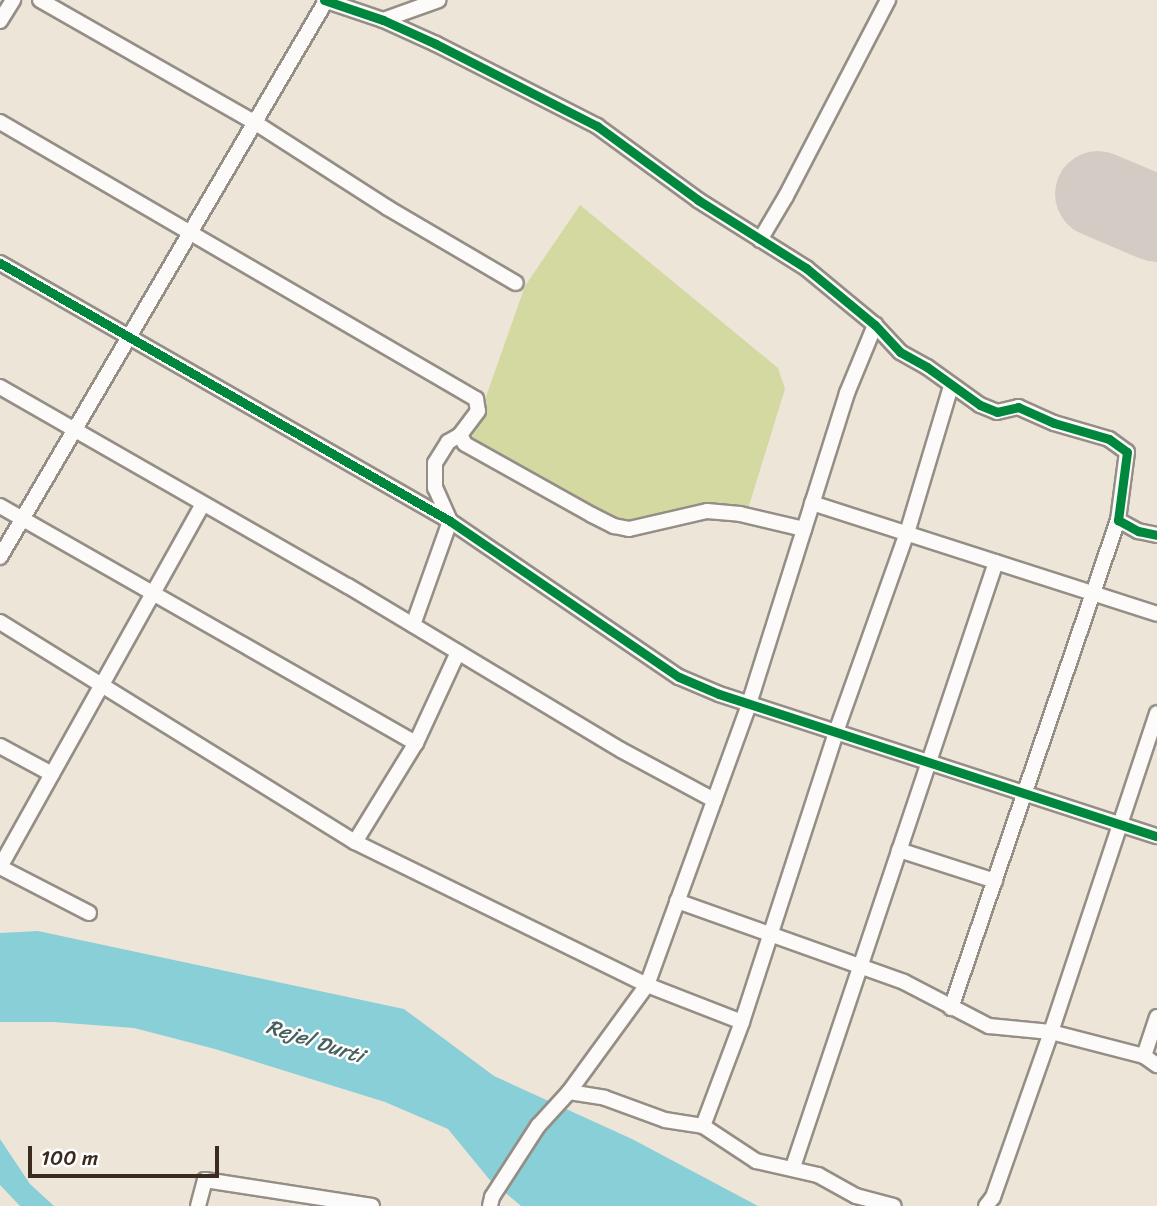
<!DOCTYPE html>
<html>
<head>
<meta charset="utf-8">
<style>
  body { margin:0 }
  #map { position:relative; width:1157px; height:1206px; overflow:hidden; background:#eee5d9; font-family:Sriracha,sans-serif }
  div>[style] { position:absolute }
  .green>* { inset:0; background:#d3d9a1 }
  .water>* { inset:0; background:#88cfd8 }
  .runway>* { height:86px; margin:-43px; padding:0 43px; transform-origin:43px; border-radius:43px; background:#d2ccc4 }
  .roads { filter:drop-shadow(2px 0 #958e86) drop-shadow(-2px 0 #958e86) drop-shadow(0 2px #958e86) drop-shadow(0 -2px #958e86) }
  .minor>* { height:14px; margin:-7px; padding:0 7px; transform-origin:7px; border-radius:7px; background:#fcfbf9 }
  .cycleway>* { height:9px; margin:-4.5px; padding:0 4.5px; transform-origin:4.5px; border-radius:4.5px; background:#00873e }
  span { translate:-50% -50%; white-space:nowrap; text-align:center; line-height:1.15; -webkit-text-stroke:5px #fff; paint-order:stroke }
  .water-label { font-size:21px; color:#47615f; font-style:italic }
  .scale { position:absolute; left:28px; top:1146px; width:191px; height:32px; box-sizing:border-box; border:4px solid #3b2a1e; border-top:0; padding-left:9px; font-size:21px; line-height:24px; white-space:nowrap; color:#3b2a1e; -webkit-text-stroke:5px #fff; paint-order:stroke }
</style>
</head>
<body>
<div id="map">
  <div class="green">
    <div style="clip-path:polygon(580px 205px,778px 368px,785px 389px,748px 509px,694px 505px,624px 524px,470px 442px,525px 286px)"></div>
  </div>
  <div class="water">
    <div style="clip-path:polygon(38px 931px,404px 1009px,494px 1076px,632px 1139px,758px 1206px,521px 1206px,489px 1179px,448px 1129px,385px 1102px,215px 1049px,134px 1028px,53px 1022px,0 1022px,0 933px)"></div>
    <div style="clip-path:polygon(0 1139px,30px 1184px,54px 1206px,20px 1206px,0 1185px)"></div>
  </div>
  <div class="runway">
    <div style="left:1098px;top:194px;width:64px;rotate:23deg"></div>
  </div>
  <div class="roads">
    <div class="minor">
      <div style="left:40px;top:0;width:246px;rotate:29.7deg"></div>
      <div style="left:254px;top:122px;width:159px;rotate:32.7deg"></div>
      <div style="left:388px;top:208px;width:148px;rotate:30.4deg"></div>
      <div style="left:324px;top:0;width:62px;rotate:18.7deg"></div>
      <div style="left:383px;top:20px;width:58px;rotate:24.4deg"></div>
      <div style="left:436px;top:44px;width:181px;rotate:27deg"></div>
      <div style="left:597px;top:126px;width:125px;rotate:36.2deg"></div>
      <div style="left:698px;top:200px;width:128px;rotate:32.2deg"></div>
      <div style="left:806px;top:268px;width:89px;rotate:39.6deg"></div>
      <div style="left:875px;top:325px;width:37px;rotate:47deg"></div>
      <div style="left:900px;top:352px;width:31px;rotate:29deg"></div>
      <div style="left:927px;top:367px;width:65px;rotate:35.6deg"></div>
      <div style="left:980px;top:405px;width:18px;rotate:22deg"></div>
      <div style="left:997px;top:412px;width:22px;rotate:-13deg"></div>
      <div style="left:1018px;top:407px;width:39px;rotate:24deg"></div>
      <div style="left:1054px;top:423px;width:57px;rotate:16.2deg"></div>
      <div style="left:1109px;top:439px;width:22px;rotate:36deg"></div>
      <div style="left:1127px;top:452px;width:69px;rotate:97.5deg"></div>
      <div style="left:1118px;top:520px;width:23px;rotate:29deg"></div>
      <div style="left:1138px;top:531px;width:19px;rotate:12deg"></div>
      <div style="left:383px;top:20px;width:59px;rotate:-19.7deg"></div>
      <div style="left:0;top:21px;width:25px;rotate:-58deg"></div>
      <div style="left:0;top:122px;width:551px;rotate:30.2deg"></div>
      <div style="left:476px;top:399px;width:12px;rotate:81deg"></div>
      <div style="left:478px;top:411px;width:30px;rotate:127deg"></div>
      <div style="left:460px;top:435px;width:10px;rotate:61deg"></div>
      <div style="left:465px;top:444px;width:145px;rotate:29.2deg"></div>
      <div style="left:592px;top:515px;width:25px;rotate:27deg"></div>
      <div style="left:614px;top:526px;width:15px;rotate:11deg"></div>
      <div style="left:629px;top:529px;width:80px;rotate:-13deg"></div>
      <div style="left:707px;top:511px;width:33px;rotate:5deg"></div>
      <div style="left:740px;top:514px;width:66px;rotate:13.2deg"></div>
      <div style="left:760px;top:240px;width:51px;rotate:-59.4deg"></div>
      <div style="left:786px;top:196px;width:221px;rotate:-62.5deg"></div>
      <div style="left:0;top:263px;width:519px;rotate:29.83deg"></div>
      <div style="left:450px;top:521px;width:277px;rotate:34.3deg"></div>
      <div style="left:679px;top:677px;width:43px;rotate:23deg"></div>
      <div style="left:719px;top:694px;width:460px;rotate:18deg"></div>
      <div style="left:0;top:387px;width:401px;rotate:29.8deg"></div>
      <div style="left:348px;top:586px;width:318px;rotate:31deg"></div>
      <div style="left:621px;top:750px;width:106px;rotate:28.3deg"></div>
      <div style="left:812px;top:503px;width:362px;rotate:17.8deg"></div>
      <div style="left:0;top:506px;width:479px;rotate:29.7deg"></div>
      <div style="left:0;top:557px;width:645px;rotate:-59.62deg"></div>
      <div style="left:0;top:622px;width:418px;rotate:31.8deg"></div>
      <div style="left:355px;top:842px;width:325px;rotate:26.1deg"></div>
      <div style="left:647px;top:985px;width:102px;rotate:21.3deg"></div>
      <div style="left:413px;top:625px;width:110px;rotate:-70.4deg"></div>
      <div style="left:450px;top:521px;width:36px;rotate:-114deg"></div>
      <div style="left:435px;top:488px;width:25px;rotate:-90deg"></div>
      <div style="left:435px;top:463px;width:25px;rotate:-58deg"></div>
      <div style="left:448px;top:442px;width:14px;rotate:-30deg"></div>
      <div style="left:0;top:746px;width:59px;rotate:28.3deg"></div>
      <div style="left:355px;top:842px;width:116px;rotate:-58.4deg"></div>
      <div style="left:416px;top:743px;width:100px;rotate:-65.2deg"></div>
      <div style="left:899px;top:850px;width:101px;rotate:17.9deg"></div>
      <div style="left:677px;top:901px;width:241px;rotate:19.6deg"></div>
      <div style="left:904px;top:982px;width:96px;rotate:27.4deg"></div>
      <div style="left:989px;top:1026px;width:62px;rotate:5.5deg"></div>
      <div style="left:1051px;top:1032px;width:96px;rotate:14.5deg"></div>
      <div style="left:1144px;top:1056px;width:16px;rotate:35deg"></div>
      <div style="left:89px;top:913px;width:100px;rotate:-152.7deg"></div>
      <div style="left:0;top:867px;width:416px;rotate:-60.8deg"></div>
      <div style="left:951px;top:1008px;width:516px;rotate:-71.11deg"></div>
      <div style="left:1144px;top:1056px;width:41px;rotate:-71.6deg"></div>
      <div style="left:569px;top:1092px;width:36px;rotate:9deg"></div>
      <div style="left:605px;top:1098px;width:64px;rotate:20.1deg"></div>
      <div style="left:665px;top:1120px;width:38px;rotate:9deg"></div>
      <div style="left:703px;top:1126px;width:64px;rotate:33.4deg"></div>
      <div style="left:756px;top:1161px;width:64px;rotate:12.7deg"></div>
      <div style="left:818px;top:1175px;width:43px;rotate:28.9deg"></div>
      <div style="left:856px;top:1196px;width:39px;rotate:15deg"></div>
      <div style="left:703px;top:1126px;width:111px;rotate:-69.4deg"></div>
      <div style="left:742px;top:1022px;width:305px;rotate:-72deg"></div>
      <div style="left:836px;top:732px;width:211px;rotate:-70.4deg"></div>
      <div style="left:907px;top:533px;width:153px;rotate:-73.3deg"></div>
      <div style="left:793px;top:1167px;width:638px;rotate:-71.45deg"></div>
      <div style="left:198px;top:1206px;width:27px;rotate:-75deg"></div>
      <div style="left:205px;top:1180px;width:169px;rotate:8.8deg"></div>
      <div style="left:490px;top:1206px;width:9px;rotate:-77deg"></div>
      <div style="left:492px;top:1197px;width:85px;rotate:-57.1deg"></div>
      <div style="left:538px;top:1126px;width:46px;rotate:-47.6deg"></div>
      <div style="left:569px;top:1092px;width:132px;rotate:-53.9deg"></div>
      <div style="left:647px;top:985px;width:299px;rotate:-70deg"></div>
      <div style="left:749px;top:704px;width:326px;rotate:-72.5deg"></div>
      <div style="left:847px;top:393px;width:74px;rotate:-67.6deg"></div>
      <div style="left:986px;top:1206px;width:11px;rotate:-52deg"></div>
      <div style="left:993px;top:1197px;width:175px;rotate:-70.6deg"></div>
      <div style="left:1051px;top:1032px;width:336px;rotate:-71.6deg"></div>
    </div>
  </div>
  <div class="cycleway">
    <div style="left:324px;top:0;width:62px;rotate:18.7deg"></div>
    <div style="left:383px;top:20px;width:58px;rotate:24.4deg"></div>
    <div style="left:436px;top:44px;width:181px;rotate:27deg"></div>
    <div style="left:597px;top:126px;width:125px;rotate:36.2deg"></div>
    <div style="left:698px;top:200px;width:128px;rotate:32.2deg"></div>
    <div style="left:806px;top:268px;width:89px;rotate:39.6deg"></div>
    <div style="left:875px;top:325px;width:37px;rotate:47deg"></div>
    <div style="left:900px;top:352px;width:31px;rotate:29deg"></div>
    <div style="left:927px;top:367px;width:65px;rotate:35.6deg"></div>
    <div style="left:980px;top:405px;width:18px;rotate:22deg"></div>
    <div style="left:997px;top:412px;width:22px;rotate:-13deg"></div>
    <div style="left:1018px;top:407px;width:39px;rotate:24deg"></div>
    <div style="left:1054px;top:423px;width:57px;rotate:16.2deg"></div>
    <div style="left:1109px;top:439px;width:22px;rotate:36deg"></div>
    <div style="left:1127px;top:452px;width:69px;rotate:97.5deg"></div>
    <div style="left:1118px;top:520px;width:23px;rotate:29deg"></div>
    <div style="left:1138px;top:531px;width:19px;rotate:12deg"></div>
    <div style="left:0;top:263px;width:519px;rotate:29.83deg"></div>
    <div style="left:450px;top:521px;width:277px;rotate:34.3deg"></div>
    <div style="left:679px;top:677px;width:43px;rotate:23deg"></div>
    <div style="left:719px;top:694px;width:460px;rotate:18deg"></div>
  </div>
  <div class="water-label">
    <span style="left:315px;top:1041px;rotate:18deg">Rejel Durti</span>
  </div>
  <div class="scale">100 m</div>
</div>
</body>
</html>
